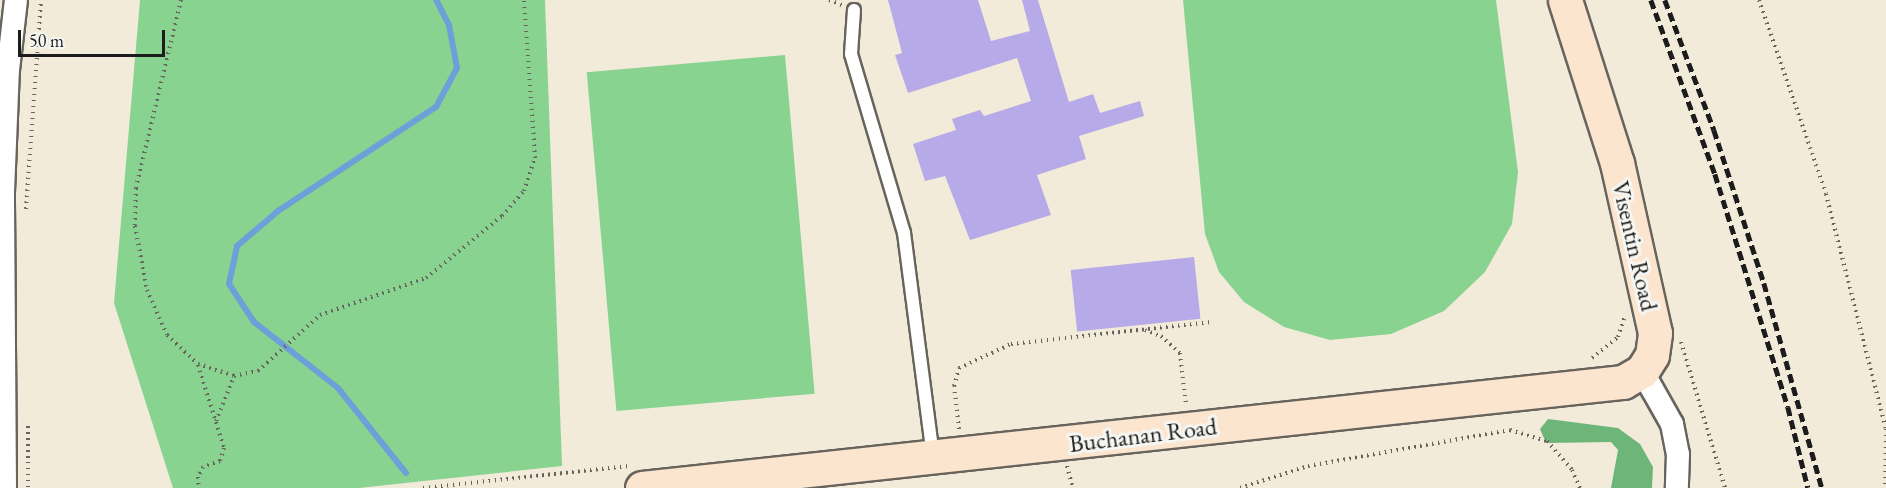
<!DOCTYPE html>
<html>
<head>
<meta charset="utf-8">
<style>
  body { margin:0 }
  #map { position:relative; width:1886px; height:488px; overflow:hidden; background:#f2ebda; font-family:"EB Garamond",serif }
  div>[style] { position:absolute }
  .green>* { inset:0; background:#89d390; transform-origin:0 0 }
  .forest>* { inset:0; background:#6eb57a }
  .stream>* { height:6px; margin:-3px; padding:0 3px; transform-origin:3px; border-radius:3px; background:#6d9fd8 }
  .building>* { inset:0; background:#b6aae8; transform-origin:0 0 }
  .path>* { height:4px; margin-top:-2px; transform-origin:0; background:repeating-linear-gradient(90deg,#67645e 0 1.5px,transparent 0 6px) }
  .roads { filter:drop-shadow(2px 0 #67645e) drop-shadow(-2px 0 #67645e) drop-shadow(0 2px #67645e) drop-shadow(0 -2px #67645e) }
  .service>* { height:12px; margin:-6px; padding:0 6px; transform-origin:6px; border-radius:6px; background:#fff }
  .minor>* { height:22px; margin:-11px; padding:0 11px; transform-origin:11px; border-radius:11px; background:#fff }
  .secondary>* { height:33px; margin:-16.5px; padding:0 16.5px; transform-origin:16.5px; border-radius:16.5px; background:#fbe5cf }
  .rail>* { height:4.5px; margin-top:-2.25px; transform-origin:0; background:repeating-linear-gradient(90deg,#1c1c1c 0 9px,transparent 0 13.5px) }
  span { translate:-50% -50%; white-space:nowrap; text-align:center; line-height:1.15; -webkit-text-stroke:6px #f6f6f2; paint-order:stroke }
  .street-label { font-size:24px; color:#1c1c1c }
  .scale { position:absolute; left:18px; top:30px; width:147px; height:27px; box-sizing:border-box; border:3px solid #1c1c1c; border-top:0; padding-left:8px; font-size:18px; line-height:21px; white-space:nowrap; color:#1c1c1c; -webkit-text-stroke:4px #f6f6f2; paint-order:stroke }
</style>
</head>
<body>
<div id="map">
  <div class="green">
    <div style="clip-path:polygon(140px 0,545px 0,562px 466px,359px 488px,173px 488px,114px 303px)"></div>
    <div style="clip-path:polygon(1183px 0,1496px 0,1518px 172px,1512px 224px,1485px 272px,1444px 311px,1391px 334px,1330px 340px,1284px 327px,1244px 302px,1219px 272px,1205px 234px)"></div>
    <div style="left:785px;top:55px;width:340px;height:199px;rotate:85deg"></div>
  </div>
  <div class="forest">
    <div style="clip-path:polygon(1548px 419px,1618px 428px,1640px 444px,1653px 467px,1652px 488px,1611px 488px,1618px 450px,1611px 442px,1546px 443px,1540px 429px)"></div>
  </div>
  <div class="stream">
    <div style="left:406px;top:473px;width:109px;rotate:-128.7deg"></div>
    <div style="left:338px;top:388px;width:107px;rotate:-141.8deg"></div>
    <div style="left:254px;top:322px;width:45px;rotate:-123.3deg"></div>
    <div style="left:229px;top:284px;width:39px;rotate:-78deg"></div>
    <div style="left:237px;top:246px;width:54px;rotate:-40.5deg"></div>
    <div style="left:278px;top:211px;width:189px;rotate:-33.4deg"></div>
    <div style="left:436px;top:107px;width:44px;rotate:-61.7deg"></div>
    <div style="left:457px;top:68px;width:44px;rotate:-100.5deg"></div>
    <div style="left:449px;top:25px;width:28px;rotate:-117deg"></div>
  </div>
  <div class="building">
    <div style="clip-path:polygon(888px 0,978px 0,991px 41px,1030px 31px,1022px 0,1038px 0,1069px 102px,1093px 94px,1100px 113px,1140px 101px,1144px 116px,1079px 136px,1086px 159px,1037px 175px,1051px 215px,970px 240px,945px 176px,925px 181px,913px 144px,956px 130px,952px 119px,980px 110px,984px 116px,1031px 101px,1017px 58px,908px 93px,895px 55px,902px 53px)"></div>
    <div style="left:1194px;top:257px;width:62px;height:124px;rotate:84deg"></div>
  </div>
  <div class="path">
    <div style="left:181px;top:0;width:193px;rotate:103.5deg"></div>
    <div style="left:136px;top:188px;width:38px;rotate:92deg"></div>
    <div style="left:135px;top:226px;width:65px;rotate:79.4deg"></div>
    <div style="left:147px;top:290px;width:49px;rotate:66deg"></div>
    <div style="left:167px;top:335px;width:42px;rotate:43.1deg"></div>
    <div style="left:198px;top:364px;width:38px;rotate:18deg"></div>
    <div style="left:234px;top:376px;width:25px;rotate:-12deg"></div>
    <div style="left:258px;top:371px;width:84px;rotate:-42.1deg"></div>
    <div style="left:320px;top:315px;width:112px;rotate:-19.2deg"></div>
    <div style="left:426px;top:278px;width:98px;rotate:-39.2deg"></div>
    <div style="left:502px;top:216px;width:33px;rotate:-49deg"></div>
    <div style="left:524px;top:191px;width:35px;rotate:-72deg"></div>
    <div style="left:535px;top:158px;width:158px;rotate:-94deg"></div>
    <div style="left:829px;top:0;width:14px;rotate:21deg"></div>
    <div style="left:1759px;top:0;width:205px;rotate:70.9deg"></div>
    <div style="left:1826px;top:194px;width:243px;rotate:75.7deg"></div>
    <div style="left:1886px;top:429px;width:59px;rotate:91deg"></div>
    <div style="left:26px;top:209px;width:210px;rotate:-85.9deg"></div>
    <div style="left:1145px;top:330px;width:17px;rotate:21deg"></div>
    <div style="left:1161px;top:336px;width:25px;rotate:42deg"></div>
    <div style="left:1180px;top:353px;width:52px;rotate:83.4deg"></div>
    <div style="left:1681px;top:342px;width:152px;rotate:73.2deg"></div>
    <div style="left:1592px;top:358px;width:33px;rotate:-39deg"></div>
    <div style="left:1618px;top:337px;width:22px;rotate:-72deg"></div>
    <div style="left:198px;top:365px;width:87px;rotate:72.6deg"></div>
    <div style="left:224px;top:448px;width:14px;rotate:107deg"></div>
    <div style="left:220px;top:461px;width:18px;rotate:161deg"></div>
    <div style="left:203px;top:467px;width:11px;rotate:117deg"></div>
    <div style="left:198px;top:477px;width:11px;rotate:85deg"></div>
    <div style="left:216px;top:421px;width:48px;rotate:-68.2deg"></div>
    <div style="left:28px;top:426px;width:62px;rotate:90deg"></div>
    <div style="left:959px;top:429px;width:43px;rotate:-96.6deg"></div>
    <div style="left:954px;top:386px;width:19px;rotate:-74deg"></div>
    <div style="left:959px;top:368px;width:57px;rotate:-24.8deg"></div>
    <div style="left:1011px;top:344px;width:201px;rotate:-6.3deg"></div>
    <div style="left:1067px;top:466px;width:23px;rotate:75deg"></div>
    <div style="left:423px;top:488px;width:206px;rotate:-6.1deg"></div>
    <div style="left:1240px;top:488px;width:71px;rotate:-17.9deg"></div>
    <div style="left:1308px;top:466px;width:205px;rotate:-10.1deg"></div>
    <div style="left:1510px;top:430px;width:39px;rotate:17deg"></div>
    <div style="left:1547px;top:441px;width:38px;rotate:49deg"></div>
    <div style="left:1572px;top:470px;width:20px;rotate:66deg"></div>
  </div>
  <div class="roads">
    <div class="service">
      <div style="left:854px;top:10px;width:44px;rotate:93.9deg"></div>
      <div style="left:851px;top:54px;width:187px;rotate:73.5deg"></div>
      <div style="left:904px;top:233px;width:226px;rotate:82.6deg"></div>
    </div>
    <div class="minor">
      <div style="left:1642px;top:371px;width:61px;rotate:60.5deg"></div>
      <div style="left:1672px;top:424px;width:31px;rotate:79deg"></div>
      <div style="left:1678px;top:454px;width:34px;rotate:92deg"></div>
      <div style="left:5px;top:488px;width:296px;rotate:-90.4deg"></div>
      <div style="left:3px;top:192px;width:122px;rotate:-87.7deg"></div>
      <div style="left:8px;top:70px;width:70px;rotate:-83.5deg"></div>
    </div>
    <div class="secondary">
      <div style="left:642px;top:488px;width:987px;rotate:-6.17deg"></div>
      <div style="left:1623px;top:382px;width:22px;rotate:-30deg"></div>
      <div style="left:1642px;top:371px;width:19px;rotate:-58deg"></div>
      <div style="left:1652px;top:355px;width:22px;rotate:-82deg"></div>
      <div style="left:1655px;top:333px;width:174px;rotate:-102.6deg"></div>
      <div style="left:1617px;top:163px;width:171px;rotate:-107.7deg"></div>
    </div>
  </div>
  <div class="rail">
    <div style="left:1651px;top:0;width:185px;rotate:69.8deg"></div>
    <div style="left:1715px;top:174px;width:244px;rotate:72.6deg"></div>
    <div style="left:1788px;top:407px;width:83px;rotate:76.1deg"></div>
    <div style="left:1665px;top:0;width:139px;rotate:69.3deg"></div>
    <div style="left:1714px;top:130px;width:161px;rotate:71.9deg"></div>
    <div style="left:1764px;top:283px;width:213px;rotate:74.2deg"></div>
  </div>
  <div class="street-label">
    <span style="left:1635px;top:246px;rotate:77deg">Visentin Road</span>
    <span style="left:1143px;top:435px;rotate:-7deg">Buchanan Road</span>
  </div>
  <div class="scale">50 m</div>
</div>
</body>
</html>
